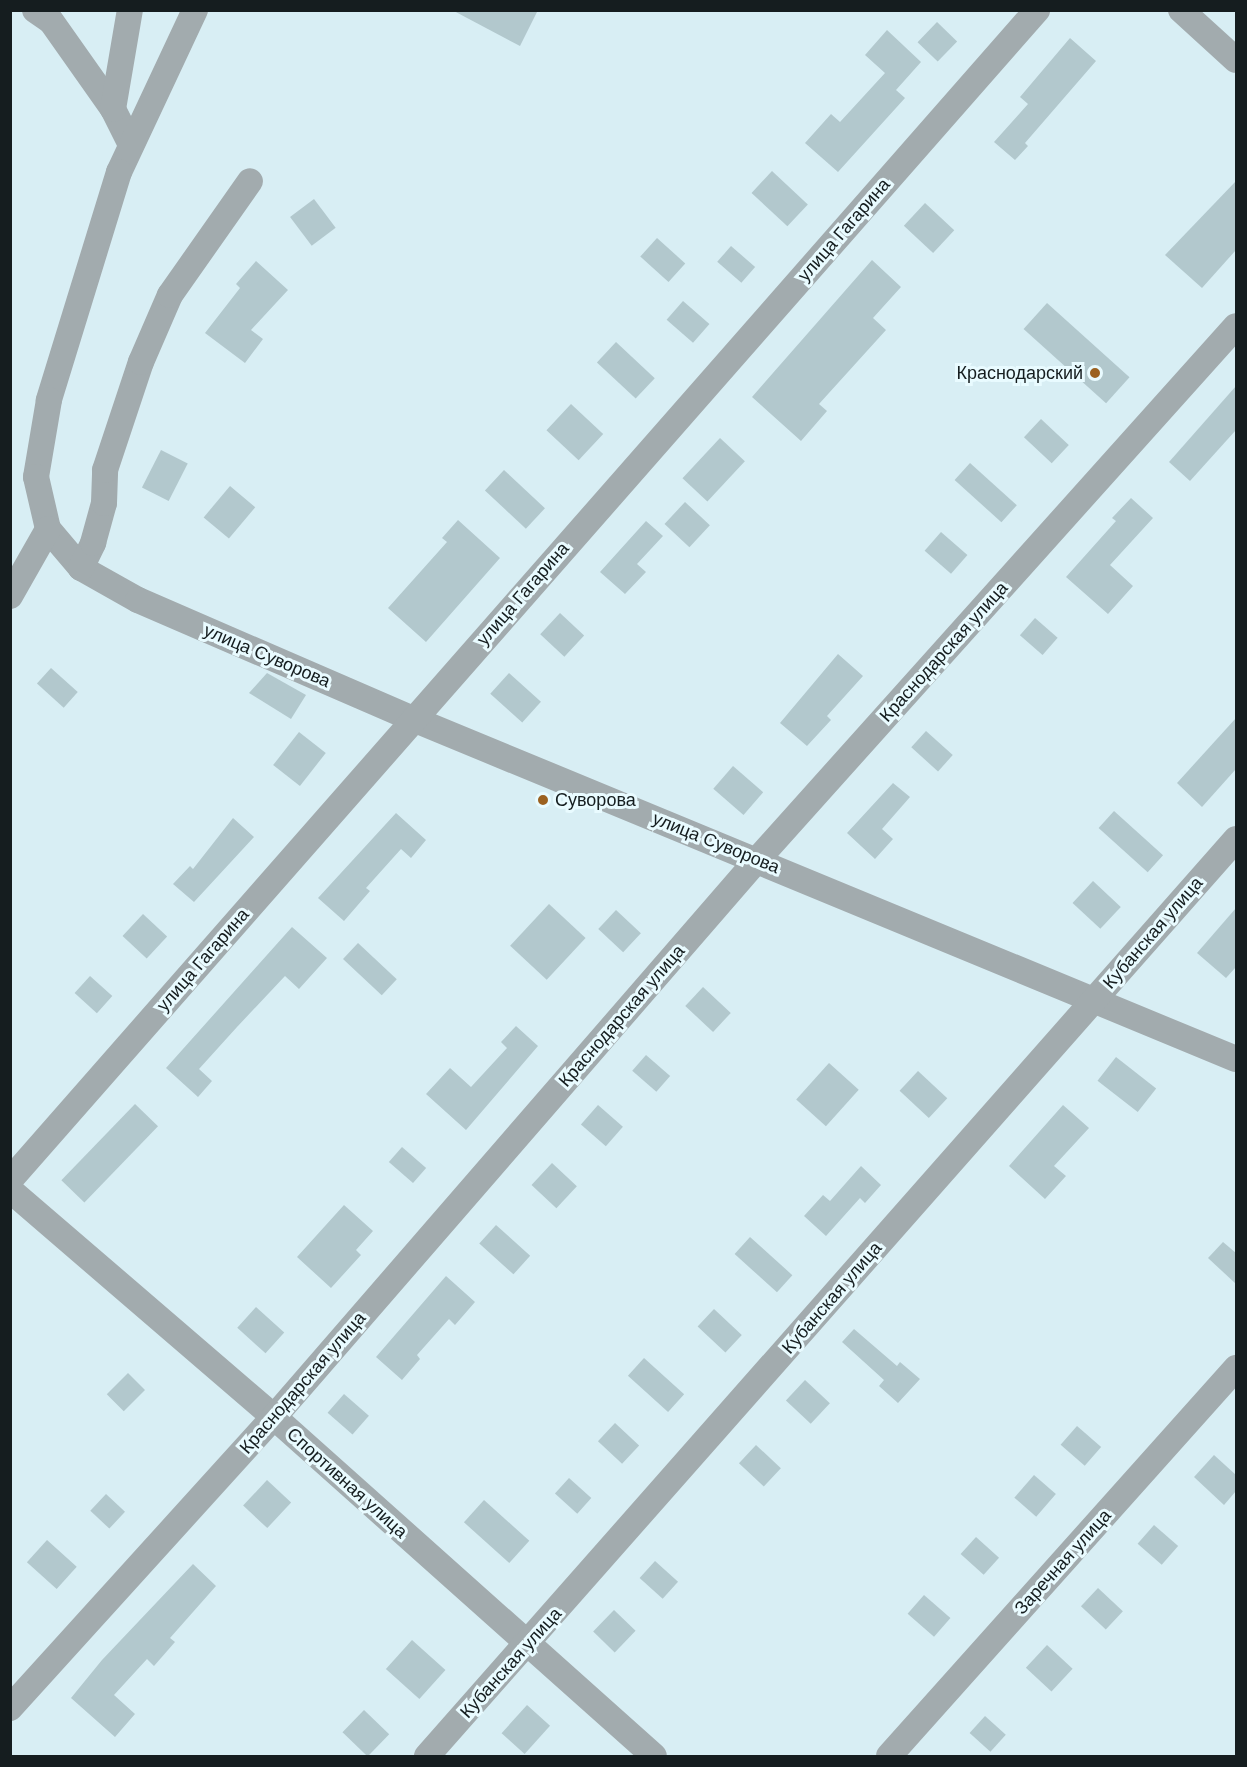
<!DOCTYPE html>
<html>
<head>
<meta charset="utf-8">
<style>
  body { margin:0 }
  #map { position:relative; width:1247px; height:1767px; overflow:hidden; background:#d8eef4; font-family:Arial,sans-serif }
  div>[style] { position:absolute }
  .building>* { inset:0; background:#b2c8cd; transform-origin:0 0 }
  .minor>* { height:26px; margin:-13px; padding:0 13px; transform-origin:13px; border-radius:13px; background:#a2abae }
  .dots>* { width:16px; height:16px; translate:-50% -50%; box-sizing:border-box; border:3px solid #e9fbff; border-radius:50% }
  span { translate:-50% -50%; white-space:nowrap; text-align:center; line-height:1.15; -webkit-text-stroke:6px #e9fbff; paint-order:stroke }
  .street-label { font-size:18px; color:#151d1f }
  .poi-label { font-size:18px; color:#151d1f }
  .right { translate:-100% -50%; text-align:right }
  .left { translate:0 -50%; text-align:left }
  .frame { position:absolute; inset:0; border:12px solid #151d1f; pointer-events:none }
</style>
</head>
<body>
<div id="map">
  <div class="building">
    <div style="clip-path:polygon(452px 10px,538px 10px,520px 46px)"></div>
    <div style="left:937px;top:22px;width:28px;height:28px;rotate:44deg"></div>
    <div style="clip-path:polygon(887px 30px,921px 62px,896px 90px,905px 98px,838px 172px,805px 143px,831px 114px,840px 122px,885px 73px,865px 55px)"></div>
    <div style="clip-path:polygon(1070px 38px,1096px 61px,1025px 143px,1028px 146px,1015px 160px,994px 142px,1028px 104px,1020px 97px)"></div>
    <div style="left:772px;top:171px;width:49px;height:30px;rotate:43deg"></div>
    <div style="clip-path:polygon(1236px 181px,1236px 250px,1202px 288px,1165px 255px)"></div>
    <div style="left:314px;top:199px;width:36px;height:30px;rotate:53deg"></div>
    <div style="left:925px;top:203px;width:40px;height:31px;rotate:43deg"></div>
    <div style="left:657px;top:238px;width:38px;height:25px;rotate:42deg"></div>
    <div style="left:731px;top:246px;width:32px;height:21px;rotate:41deg"></div>
    <div style="clip-path:polygon(872px 260px,901px 287px,873px 318px,886px 330px,819px 404px,827px 411px,801px 441px,752px 397px)"></div>
    <div style="clip-path:polygon(256px 261px,288px 290px,251px 330px,263px 339px,245px 363px,205px 333px,240px 288px,236px 284px)"></div>
    <div style="left:683px;top:301px;width:35px;height:25px;rotate:41deg"></div>
    <div style="left:1047px;top:303px;width:111px;height:35px;rotate:42deg"></div>
    <div style="left:616px;top:342px;width:53px;height:28px;rotate:43deg"></div>
    <div style="clip-path:polygon(1236px 386px,1236px 430px,1190px 481px,1169px 462px)"></div>
    <div style="left:571px;top:404px;width:44px;height:36px;rotate:43deg"></div>
    <div style="left:1041px;top:419px;width:38px;height:25px;rotate:43deg"></div>
    <div style="left:720px;top:438px;width:34px;height:55px;rotate:43deg"></div>
    <div style="left:161px;top:450px;width:30px;height:42px;rotate:27deg"></div>
    <div style="left:970px;top:463px;width:63px;height:23px;rotate:42deg"></div>
    <div style="left:504px;top:470px;width:56px;height:28px;rotate:43deg"></div>
    <div style="left:230px;top:486px;width:33px;height:41px;rotate:40deg"></div>
    <div style="clip-path:polygon(1131px 498px,1153px 518px,1110px 565px,1133px 586px,1108px 614px,1066px 577px,1116px 521px,1112px 518px)"></div>
    <div style="left:685px;top:502px;width:34px;height:30px;rotate:43deg"></div>
    <div style="clip-path:polygon(458px 520px,500px 558px,426px 642px,388px 608px,447px 542px,442px 538px)"></div>
    <div style="clip-path:polygon(646px 521px,663px 536px,637px 564px,646px 572px,625px 594px,600px 572px)"></div>
    <div style="left:941px;top:532px;width:35px;height:25px;rotate:41deg"></div>
    <div style="left:560px;top:613px;width:33px;height:29px;rotate:43deg"></div>
    <div style="left:1035px;top:618px;width:30px;height:23px;rotate:41deg"></div>
    <div style="clip-path:polygon(838px 654px,863px 676px,827px 716px,831px 720px,807px 746px,780px 723px)"></div>
    <div style="left:51px;top:668px;width:36px;height:21px;rotate:42deg"></div>
    <div style="clip-path:polygon(267px 673px,306px 695px,291px 719px,249px 693px)"></div>
    <div style="left:509px;top:673px;width:43px;height:28px;rotate:42deg"></div>
    <div style="clip-path:polygon(1236px 718px,1236px 769px,1202px 807px,1177px 783px)"></div>
    <div style="left:926px;top:731px;width:36px;height:22px;rotate:42deg"></div>
    <div style="left:299px;top:732px;width:34px;height:42px;rotate:38deg"></div>
    <div style="left:733px;top:766px;width:40px;height:30px;rotate:41deg"></div>
    <div style="clip-path:polygon(893px 783px,910px 797px,882px 829px,893px 839px,875px 859px,847px 833px)"></div>
    <div style="left:1114px;top:811px;width:66px;height:23px;rotate:42deg"></div>
    <div style="clip-path:polygon(396px 813px,426px 840px,411px 858px,401px 849px,366px 888px,370px 891px,344px 921px,318px 898px)"></div>
    <div style="clip-path:polygon(233px 818px,254px 837px,194px 902px,173px 884px,190px 866px,193px 869px)"></div>
    <div style="left:1093px;top:881px;width:38px;height:30px;rotate:43deg"></div>
    <div style="left:549px;top:904px;width:50px;height:57px;rotate:43deg"></div>
    <div style="clip-path:polygon(1236px 908px,1236px 967px,1226px 978px,1197px 953px)"></div>
    <div style="left:616px;top:910px;width:34px;height:26px;rotate:43deg"></div>
    <div style="left:143px;top:914px;width:33px;height:30px;rotate:43deg"></div>
    <div style="clip-path:polygon(292px 927px,327px 958px,299px 989px,285px 976px,237px 1027px,199px 1069px,212px 1081px,198px 1097px,166px 1068px)"></div>
    <div style="left:358px;top:943px;width:53px;height:22px;rotate:43deg"></div>
    <div style="left:90px;top:976px;width:30px;height:23px;rotate:42deg"></div>
    <div style="left:703px;top:987px;width:38px;height:26px;rotate:43deg"></div>
    <div style="clip-path:polygon(516px 1026px,538px 1046px,466px 1130px,426px 1094px,450px 1068px,471px 1087px,507px 1048px,501px 1042px)"></div>
    <div style="left:646px;top:1055px;width:32px;height:21px;rotate:41deg"></div>
    <div style="left:1116px;top:1057px;width:51px;height:30px;rotate:38deg"></div>
    <div style="left:829px;top:1063px;width:40px;height:49px;rotate:42deg"></div>
    <div style="left:918px;top:1071px;width:40px;height:27px;rotate:43deg"></div>
    <div style="left:135px;top:1104px;width:32px;height:106px;rotate:44deg"></div>
    <div style="left:598px;top:1105px;width:33px;height:26px;rotate:41deg"></div>
    <div style="clip-path:polygon(1063px 1105px,1089px 1128px,1054px 1166px,1066px 1176px,1045px 1199px,1009px 1166px)"></div>
    <div style="left:402px;top:1147px;width:32px;height:20px;rotate:41deg"></div>
    <div style="left:552px;top:1163px;width:34px;height:30px;rotate:43deg"></div>
    <div style="clip-path:polygon(861px 1166px,881px 1185px,865px 1203px,860px 1198px,826px 1236px,804px 1216px,823px 1195px,830px 1201px)"></div>
    <div style="clip-path:polygon(344px 1205px,373px 1231px,356px 1250px,361px 1255px,331px 1288px,297px 1257px)"></div>
    <div style="left:496px;top:1225px;width:46px;height:25px;rotate:42deg"></div>
    <div style="left:750px;top:1237px;width:57px;height:23px;rotate:42deg"></div>
    <div style="clip-path:polygon(1223px 1242px,1236px 1253px,1236px 1284px,1208px 1258px)"></div>
    <div style="clip-path:polygon(446px 1276px,475px 1302px,455px 1325px,449px 1319px,417px 1355px,420px 1359px,402px 1380px,376px 1357px)"></div>
    <div style="left:256px;top:1307px;width:38px;height:28px;rotate:42deg"></div>
    <div style="left:714px;top:1309px;width:38px;height:24px;rotate:43deg"></div>
    <div style="clip-path:polygon(854px 1329px,897px 1366px,900px 1362px,920px 1379px,898px 1403px,879px 1386px,884px 1380px,842px 1342px)"></div>
    <div style="left:644px;top:1358px;width:54px;height:24px;rotate:42deg"></div>
    <div style="left:128px;top:1373px;width:24px;height:30px;rotate:45deg"></div>
    <div style="left:805px;top:1380px;width:34px;height:28px;rotate:43deg"></div>
    <div style="left:344px;top:1394px;width:33px;height:25px;rotate:41deg"></div>
    <div style="left:615px;top:1423px;width:33px;height:25px;rotate:43deg"></div>
    <div style="left:1077px;top:1426px;width:32px;height:25px;rotate:41deg"></div>
    <div style="left:756px;top:1445px;width:34px;height:25px;rotate:43deg"></div>
    <div style="clip-path:polygon(1214px 1455px,1236px 1475px,1236px 1491px,1224px 1505px,1194px 1477px)"></div>
    <div style="left:1034px;top:1475px;width:29px;height:30px;rotate:41deg"></div>
    <div style="left:569px;top:1478px;width:30px;height:21px;rotate:42deg"></div>
    <div style="left:267px;top:1480px;width:33px;height:35px;rotate:43deg"></div>
    <div style="left:106px;top:1494px;width:26px;height:23px;rotate:43deg"></div>
    <div style="left:484px;top:1500px;width:61px;height:30px;rotate:42deg"></div>
    <div style="left:1154px;top:1525px;width:32px;height:25px;rotate:41deg"></div>
    <div style="left:976px;top:1537px;width:31px;height:23px;rotate:42deg"></div>
    <div style="left:47px;top:1540px;width:40px;height:30px;rotate:42deg"></div>
    <div style="left:655px;top:1561px;width:31px;height:23px;rotate:42deg"></div>
    <div style="clip-path:polygon(193px 1564px,216px 1586px,170px 1638px,175px 1642px,154px 1666px,147px 1659px,114px 1695px,135px 1714px,115px 1737px,71px 1698px,102px 1660px)"></div>
    <div style="left:1098px;top:1588px;width:34px;height:25px;rotate:43deg"></div>
    <div style="left:924px;top:1595px;width:35px;height:25px;rotate:41deg"></div>
    <div style="left:614px;top:1610px;width:30px;height:30px;rotate:44deg"></div>
    <div style="left:412px;top:1640px;width:45px;height:39px;rotate:42deg"></div>
    <div style="left:1047px;top:1645px;width:35px;height:31px;rotate:43deg"></div>
    <div style="left:527px;top:1705px;width:31px;height:38px;rotate:42deg"></div>
    <div style="left:364px;top:1710px;width:35px;height:31px;rotate:44deg"></div>
    <div style="left:985px;top:1716px;width:28px;height:23px;rotate:42deg"></div>
  </div>
  <div class="minor">
    <div style="left:35px;top:10px;width:19px;rotate:35deg"></div>
    <div style="left:51px;top:21px;width:108px;rotate:54.8deg"></div>
    <div style="left:113px;top:109px;width:40px;rotate:63.4deg"></div>
    <div style="left:195px;top:10px;width:179px;rotate:115.1deg"></div>
    <div style="left:119px;top:172px;width:239px;rotate:107.1deg"></div>
    <div style="left:49px;top:400px;width:78px;rotate:99.6deg"></div>
    <div style="left:36px;top:477px;width:53px;rotate:77deg"></div>
    <div style="left:48px;top:529px;width:51px;rotate:49.8deg"></div>
    <div style="left:81px;top:568px;width:65px;rotate:29.3deg"></div>
    <div style="left:138px;top:600px;width:300px;rotate:23.4deg"></div>
    <div style="left:413px;top:719px;width:890px;rotate:22.45deg"></div>
    <div style="left:1181px;top:10px;width:74px;rotate:42.3deg"></div>
    <div style="left:113px;top:109px;width:100px;rotate:-80.3deg"></div>
    <div style="left:81px;top:568px;width:28px;rotate:-64deg"></div>
    <div style="left:93px;top:543px;width:41px;rotate:-74.6deg"></div>
    <div style="left:104px;top:503px;width:33px;rotate:-88deg"></div>
    <div style="left:105px;top:470px;width:114px;rotate:-71.6deg"></div>
    <div style="left:141px;top:362px;width:73px;rotate:-66.6deg"></div>
    <div style="left:170px;top:295px;width:139px;rotate:-54.9deg"></div>
    <div style="left:10px;top:596px;width:77px;rotate:-60.4deg"></div>
    <div style="left:10px;top:1180px;width:1557px;rotate:-48.72deg"></div>
    <div style="left:10px;top:1190px;width:348px;rotate:40.7deg"></div>
    <div style="left:274px;top:1417px;width:509px;rotate:41.74deg"></div>
    <div style="left:10px;top:1708px;width:393px;rotate:-47.8deg"></div>
    <div style="left:274px;top:1417px;width:737px;rotate:-49.07deg"></div>
    <div style="left:757px;top:860px;width:717px;rotate:-48.11deg"></div>
    <div style="left:427px;top:1756px;width:1223px;rotate:-48.58deg"></div>
    <div style="left:889px;top:1756px;width:521px;rotate:-48.19deg"></div>
  </div>
  <div class="dots">
    <div style="left:1095px;top:373px;background:#9b6120"></div>
    <div style="left:543px;top:800px;background:#9b6120"></div>
  </div>
  <div class="street-label">
    <span style="left:844px;top:230px;rotate:-49deg">улица Гагарина</span>
    <span style="left:523px;top:594px;rotate:-49deg">улица Гагарина</span>
    <span style="left:944px;top:652px;rotate:-48deg">Краснодарская улица</span>
    <span style="left:267px;top:656px;rotate:23deg">улица Суворова</span>
    <span style="left:716px;top:843px;rotate:22deg">улица Суворова</span>
    <span style="left:1153px;top:933px;rotate:-49deg">Кубанская улица</span>
    <span style="left:203px;top:960px;rotate:-49deg">улица Гагарина</span>
    <span style="left:622px;top:1016px;rotate:-49deg">Краснодарская улица</span>
    <span style="left:832px;top:1298px;rotate:-49deg">Кубанская улица</span>
    <span style="left:303px;top:1383px;rotate:-49deg">Краснодарская улица</span>
    <span style="left:347px;top:1483px;rotate:42deg">Спортивная улица</span>
    <span style="left:1063px;top:1562px;rotate:-48deg">Заречная улица</span>
    <span style="left:511px;top:1663px;rotate:-48deg">Кубанская улица</span>
  </div>
  <div class="poi-label">
    <span class="right" style="left:1083px;top:373px">Краснодарский</span>
    <span class="left" style="left:555px;top:800px">Суворова</span>
  </div>
  <div class="frame"></div>
</div>
</body>
</html>
